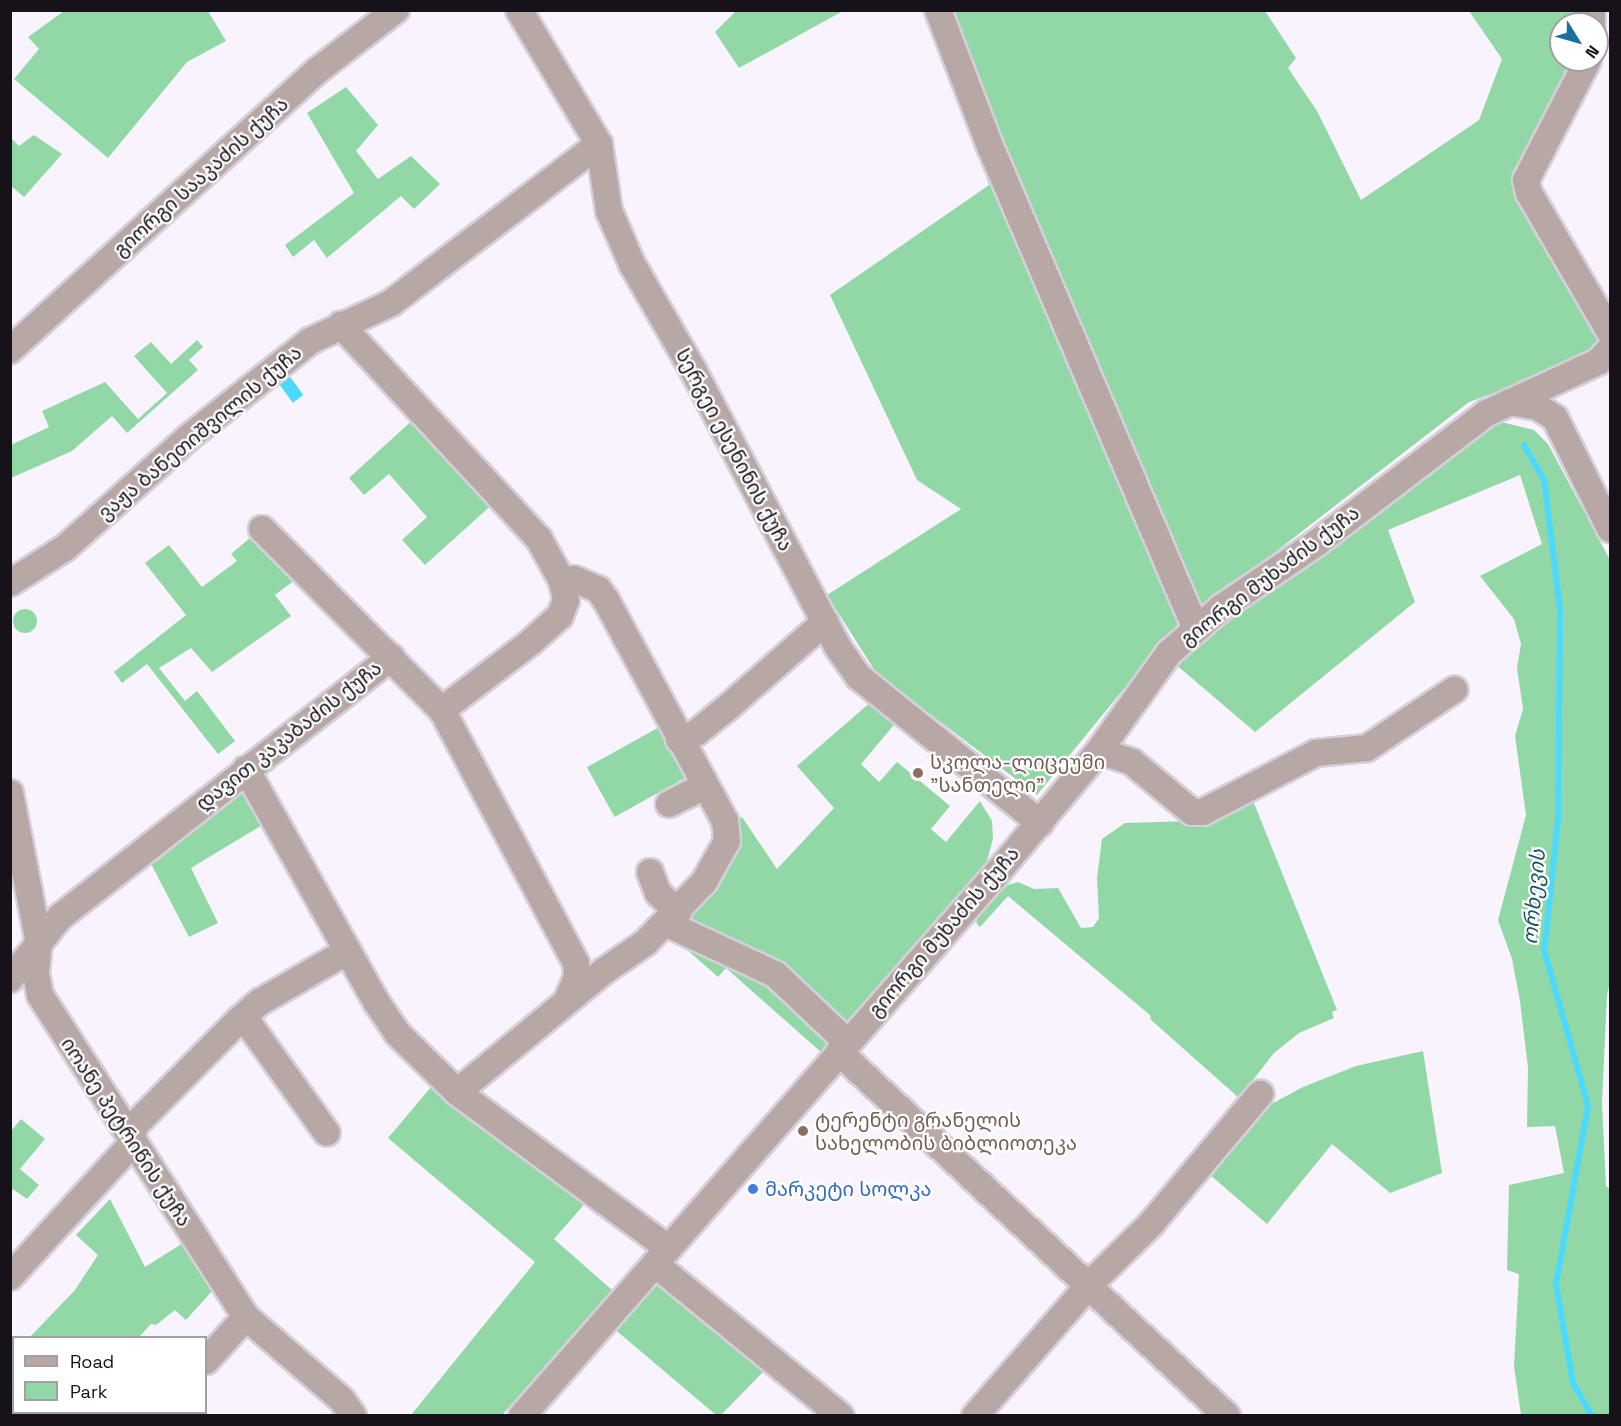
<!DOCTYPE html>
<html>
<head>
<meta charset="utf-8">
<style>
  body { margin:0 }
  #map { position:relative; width:1621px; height:1426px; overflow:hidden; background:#f9f3fe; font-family:"Space Grotesk","Noto Sans Georgian",sans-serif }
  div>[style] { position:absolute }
  .green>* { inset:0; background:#92d8a6; transform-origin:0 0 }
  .round { border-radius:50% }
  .water>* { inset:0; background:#4cd9fe; transform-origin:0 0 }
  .stream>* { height:6px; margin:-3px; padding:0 3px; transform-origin:3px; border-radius:3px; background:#4cd9fe }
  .roads { filter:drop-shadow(2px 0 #d5cfda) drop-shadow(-2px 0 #d5cfda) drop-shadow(0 2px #d5cfda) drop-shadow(0 -2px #d5cfda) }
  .minor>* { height:26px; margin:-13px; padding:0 13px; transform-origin:13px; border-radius:13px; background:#b7a8a5 }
  .dots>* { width:16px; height:16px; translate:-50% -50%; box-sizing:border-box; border:3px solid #fff; border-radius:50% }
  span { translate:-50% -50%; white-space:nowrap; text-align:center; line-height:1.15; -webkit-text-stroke:4.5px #fff; paint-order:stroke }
  .street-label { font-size:20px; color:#17111a }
  .education-label { font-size:20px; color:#785e54 }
  .left { translate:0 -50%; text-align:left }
  .shop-label { font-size:20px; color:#366cbe }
  .water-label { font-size:21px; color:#1b5464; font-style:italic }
  .frame { position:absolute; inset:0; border:12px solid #17111a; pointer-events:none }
  .legend { position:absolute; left:12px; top:1336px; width:195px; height:78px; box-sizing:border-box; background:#fff; border:2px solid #a2a0a3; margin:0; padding:8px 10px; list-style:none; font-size:18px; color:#17111a }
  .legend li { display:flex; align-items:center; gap:12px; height:30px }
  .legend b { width:30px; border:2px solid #a2a0a3 }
  .north { position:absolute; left:1549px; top:12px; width:60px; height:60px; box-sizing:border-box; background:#fff; border:2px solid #a2a0a3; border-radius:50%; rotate:127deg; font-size:16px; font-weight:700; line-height:24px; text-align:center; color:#17111a }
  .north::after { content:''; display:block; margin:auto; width:21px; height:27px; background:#1b70a0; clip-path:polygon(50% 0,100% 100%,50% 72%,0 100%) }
</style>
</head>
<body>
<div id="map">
  <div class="green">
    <div style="clip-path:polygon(64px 11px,208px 11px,226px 41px,187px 62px,108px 158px,14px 79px,39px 49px,28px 37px)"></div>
    <div style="clip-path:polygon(736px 11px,736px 10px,843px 11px,739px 68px,715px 32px)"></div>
    <div style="clip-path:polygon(927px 11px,1265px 11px,1296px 58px,1288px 68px,1317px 111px,1361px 200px,1479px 120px,1502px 59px,1469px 11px,1585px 11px,1585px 24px,1561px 24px,1561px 60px,1581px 60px,1518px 185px,1602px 334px,1600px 348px,1568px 366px,1469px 402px,1185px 622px,1163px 641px,1037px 795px,877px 674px,827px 595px,961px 509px,917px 480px,830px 295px,989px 185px)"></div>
    <div style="clip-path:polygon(346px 87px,378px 125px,356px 151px,378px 179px,411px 156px,440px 184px,414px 209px,401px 196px,327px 258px,314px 240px,293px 257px,285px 245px,354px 193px,307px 113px)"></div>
    <div style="clip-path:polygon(34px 135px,62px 154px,24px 197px,11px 186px,11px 138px,19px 146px)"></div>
    <div style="clip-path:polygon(197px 340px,203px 347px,189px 360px,198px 370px,127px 433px,112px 416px,72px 451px,11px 478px,11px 445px,49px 427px,42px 411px,105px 382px,138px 419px,167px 393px,134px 356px,151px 342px,171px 364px)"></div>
    <div style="clip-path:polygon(417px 416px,496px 501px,425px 565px,402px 540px,427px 517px,389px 474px,364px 495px,349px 478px)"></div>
    <div style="clip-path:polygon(1493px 420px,1534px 430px,1548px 444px,1610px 560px,1610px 983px,1607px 995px,1602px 1103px,1606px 1186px,1610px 1189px,1610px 1415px,1521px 1415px,1514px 1366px,1519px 1274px,1507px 1270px,1509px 1185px,1564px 1173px,1555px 1126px,1527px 1127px,1528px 1068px,1520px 1001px,1512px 959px,1498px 920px,1526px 815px,1515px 736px,1523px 709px,1517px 668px,1521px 644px,1514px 619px,1480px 576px,1542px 544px,1520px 475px,1388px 530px,1415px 602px,1255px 732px,1174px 663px,1200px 637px)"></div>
    <div style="clip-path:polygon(251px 537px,295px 580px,275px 595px,291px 616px,212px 672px,191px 648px,159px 668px,185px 701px,197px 691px,235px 741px,218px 754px,147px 664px,122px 683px,114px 672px,186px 615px,145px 563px,169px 545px,202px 587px,237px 561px,231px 554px)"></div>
    <div class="round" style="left:13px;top:609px;width:24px;height:24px"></div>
    <div style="clip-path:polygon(872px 701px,898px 720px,861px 764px,879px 782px,897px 762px,950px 806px,931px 829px,946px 842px,980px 801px,992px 821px,993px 839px,982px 878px,822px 1053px,726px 968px,718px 977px,668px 933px,735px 820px,742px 817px,777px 869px,834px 808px,797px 766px)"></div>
    <div style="left:663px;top:725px;width:57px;height:87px;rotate:61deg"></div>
    <div style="clip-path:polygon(244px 786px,264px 824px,191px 868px,218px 923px,189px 937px,149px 860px)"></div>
    <div style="clip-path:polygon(1252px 798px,1337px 1010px,1332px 1012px,1334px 1018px,1299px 1033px,1274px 1053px,1239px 1098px,1150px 1019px,1151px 1016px,1008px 896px,980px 927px,977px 924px,976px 919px,1002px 887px,1018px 882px,1034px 889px,1058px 888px,1081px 928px,1093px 927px,1099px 918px,1097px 878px,1102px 839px,1125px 823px,1192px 821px)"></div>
    <div style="clip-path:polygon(1423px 1051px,1442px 1173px,1390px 1193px,1332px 1144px,1267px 1224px,1209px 1174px,1266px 1107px,1303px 1087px,1356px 1066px)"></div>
    <div style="clip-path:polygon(432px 1086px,588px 1200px,554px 1239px,612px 1290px,502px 1415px,411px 1415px,535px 1262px,388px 1138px)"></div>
    <div style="clip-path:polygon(21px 1119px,45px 1139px,20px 1169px,39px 1185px,27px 1199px,11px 1188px,11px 1131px)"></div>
    <div style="clip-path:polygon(110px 1199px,145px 1267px,183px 1243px,213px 1290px,186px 1320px,175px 1310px,156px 1325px,151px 1324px,139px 1337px,30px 1337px,75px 1290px,98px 1255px,76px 1235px)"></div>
    <div style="clip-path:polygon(665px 1281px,769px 1366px,721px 1415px,716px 1415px,612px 1327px,649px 1284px)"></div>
  </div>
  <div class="water">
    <div style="left:288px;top:374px;width:26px;height:13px;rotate:54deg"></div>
  </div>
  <div class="stream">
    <div style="left:1524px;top:445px;width:39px;rotate:60deg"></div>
    <div style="left:1544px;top:479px;width:131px;rotate:83deg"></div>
    <div style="left:1560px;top:609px;width:211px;rotate:90.5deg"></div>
    <div style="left:1558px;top:820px;width:131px;rotate:96.1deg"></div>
    <div style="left:1544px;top:950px;width:162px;rotate:74.2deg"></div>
    <div style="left:1588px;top:1106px;width:181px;rotate:100.2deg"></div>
    <div style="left:1556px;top:1284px;width:100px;rotate:80.3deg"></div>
    <div style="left:1573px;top:1383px;width:38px;rotate:60deg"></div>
  </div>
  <div class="roads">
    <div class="minor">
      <div style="left:519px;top:10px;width:156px;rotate:59.2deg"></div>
      <div style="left:599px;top:144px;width:68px;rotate:81.5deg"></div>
      <div style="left:609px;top:211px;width:58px;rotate:66.5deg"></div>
      <div style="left:632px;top:264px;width:122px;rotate:60.1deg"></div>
      <div style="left:693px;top:370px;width:311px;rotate:62.4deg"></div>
      <div style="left:837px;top:646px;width:38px;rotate:55deg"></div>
      <div style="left:859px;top:677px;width:233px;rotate:38.9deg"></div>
      <div style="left:938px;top:10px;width:146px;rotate:69.1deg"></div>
      <div style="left:990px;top:146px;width:525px;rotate:66.9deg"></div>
      <div style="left:1592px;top:10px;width:14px;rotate:90deg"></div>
      <div style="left:1588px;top:60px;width:135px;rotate:117.3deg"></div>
      <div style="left:1526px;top:180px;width:13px;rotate:77deg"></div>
      <div style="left:1529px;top:193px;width:161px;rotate:59.8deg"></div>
      <div style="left:10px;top:350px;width:416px;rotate:-42.3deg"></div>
      <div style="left:318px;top:70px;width:98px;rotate:-37.6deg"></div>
      <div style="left:1510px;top:402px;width:28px;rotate:10deg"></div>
      <div style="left:1538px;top:407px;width:20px;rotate:33deg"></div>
      <div style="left:1555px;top:418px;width:124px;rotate:63.6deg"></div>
      <div style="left:262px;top:529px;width:255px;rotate:45.2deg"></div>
      <div style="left:442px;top:710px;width:112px;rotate:-37.4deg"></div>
      <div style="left:531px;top:642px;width:39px;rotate:-42deg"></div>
      <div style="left:560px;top:616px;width:17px;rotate:-69deg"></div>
      <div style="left:566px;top:600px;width:19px;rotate:-102deg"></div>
      <div style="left:562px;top:581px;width:48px;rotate:-118.7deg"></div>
      <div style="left:539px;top:539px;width:292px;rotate:-132.8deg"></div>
      <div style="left:562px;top:581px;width:12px;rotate:-9deg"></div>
      <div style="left:574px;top:579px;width:26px;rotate:23deg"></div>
      <div style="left:598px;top:589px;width:14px;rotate:54deg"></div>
      <div style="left:606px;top:600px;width:251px;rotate:61.7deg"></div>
      <div style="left:725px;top:821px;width:20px;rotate:84deg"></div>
      <div style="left:727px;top:841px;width:47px;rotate:119.3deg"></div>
      <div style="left:704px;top:882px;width:85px;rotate:134deg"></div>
      <div style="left:645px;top:943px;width:50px;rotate:145.7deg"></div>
      <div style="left:604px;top:971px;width:190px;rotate:140.5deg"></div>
      <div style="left:457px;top:1092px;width:262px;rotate:36.5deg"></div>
      <div style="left:10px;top:583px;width:65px;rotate:-32.5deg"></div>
      <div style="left:65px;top:548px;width:166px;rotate:-41.8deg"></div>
      <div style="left:189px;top:437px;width:154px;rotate:-38.4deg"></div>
      <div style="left:310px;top:341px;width:89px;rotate:-25.1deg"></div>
      <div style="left:391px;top:303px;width:262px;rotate:-37.4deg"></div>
      <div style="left:442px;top:710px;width:286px;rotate:62.1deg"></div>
      <div style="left:576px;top:963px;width:14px;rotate:86deg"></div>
      <div style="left:577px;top:977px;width:26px;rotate:113deg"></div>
      <div style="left:679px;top:740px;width:18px;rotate:-22deg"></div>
      <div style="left:696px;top:733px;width:38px;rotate:-39deg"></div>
      <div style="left:726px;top:709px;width:132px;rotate:-41.3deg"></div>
      <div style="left:1099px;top:751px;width:35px;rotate:18deg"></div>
      <div style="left:1132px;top:762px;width:78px;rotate:39.8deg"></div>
      <div style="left:1192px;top:812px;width:11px"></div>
      <div style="left:1203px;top:812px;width:127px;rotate:-27.6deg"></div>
      <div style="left:1316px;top:753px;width:51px;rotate:-5.6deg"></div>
      <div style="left:1367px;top:748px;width:105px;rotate:-33.7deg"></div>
      <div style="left:246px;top:769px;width:268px;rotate:60.8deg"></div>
      <div style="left:377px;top:1003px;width:36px;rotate:56deg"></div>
      <div style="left:397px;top:1033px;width:84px;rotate:44.5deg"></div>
      <div style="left:10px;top:793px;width:153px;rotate:79.1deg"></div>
      <div style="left:39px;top:943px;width:31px;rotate:96deg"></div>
      <div style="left:36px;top:974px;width:21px;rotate:79deg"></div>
      <div style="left:40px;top:995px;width:382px;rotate:57.4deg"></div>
      <div style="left:246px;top:1317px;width:127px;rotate:40.8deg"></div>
      <div style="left:342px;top:1400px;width:19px;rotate:55deg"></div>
      <div style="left:669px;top:804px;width:40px;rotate:-26.6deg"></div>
      <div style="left:650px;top:872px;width:22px;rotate:69deg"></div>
      <div style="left:658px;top:893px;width:28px;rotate:44deg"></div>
      <div style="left:665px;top:923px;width:121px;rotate:24.9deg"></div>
      <div style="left:775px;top:974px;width:99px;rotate:43.4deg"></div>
      <div style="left:10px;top:979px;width:80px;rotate:-51.1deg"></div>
      <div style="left:60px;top:917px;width:421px;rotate:-38.1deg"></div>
      <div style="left:239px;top:1020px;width:28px;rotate:-41deg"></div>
      <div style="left:260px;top:1002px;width:99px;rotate:-30.2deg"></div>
      <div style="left:839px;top:1052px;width:532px;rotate:43.17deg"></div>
      <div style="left:655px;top:1264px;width:240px;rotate:39.3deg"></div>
      <div style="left:10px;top:1277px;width:180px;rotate:-47.5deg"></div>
      <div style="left:132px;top:1144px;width:18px;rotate:-84deg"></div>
      <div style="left:134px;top:1126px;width:149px;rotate:-45.3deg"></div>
      <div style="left:239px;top:1020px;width:14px;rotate:30deg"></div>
      <div style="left:251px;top:1027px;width:130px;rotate:54.4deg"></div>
      <div style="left:206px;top:1361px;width:59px;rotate:-47.7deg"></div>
      <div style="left:156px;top:1416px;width:4px;rotate:-63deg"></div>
      <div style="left:522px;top:1416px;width:721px;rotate:-48.82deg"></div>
      <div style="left:997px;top:873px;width:159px;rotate:-50.1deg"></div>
      <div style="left:1099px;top:751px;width:120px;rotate:-54.5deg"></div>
      <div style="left:1169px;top:653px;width:69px;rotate:-40.9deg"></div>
      <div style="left:1221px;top:608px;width:117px;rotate:-34.2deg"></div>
      <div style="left:1318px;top:542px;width:213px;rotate:-37.4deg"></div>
      <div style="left:1487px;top:413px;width:122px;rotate:-24.7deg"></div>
      <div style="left:1598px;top:362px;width:18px;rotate:-47deg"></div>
      <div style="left:975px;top:1416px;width:175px;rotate:-48.9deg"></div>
      <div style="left:1090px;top:1284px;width:86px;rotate:-44.5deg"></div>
      <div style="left:1151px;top:1224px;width:170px;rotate:-50deg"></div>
    </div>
  </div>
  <div class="dots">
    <div style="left:918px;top:773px;background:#8d6e63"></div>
    <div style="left:803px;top:1131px;background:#8d6e63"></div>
    <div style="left:753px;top:1189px;background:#3f7fe0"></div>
  </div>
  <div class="street-label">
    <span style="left:201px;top:177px;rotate:-42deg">გიორგი სააკაძის ქუჩა</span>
    <span style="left:200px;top:433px;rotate:-40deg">ვაჟა ბანეთიშვილის ქუჩა</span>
    <span style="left:734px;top:450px;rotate:62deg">სერგეი ესენინის ქუჩა</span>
    <span style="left:1270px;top:576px;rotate:-37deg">გიორგი მუხაძის ქუჩა</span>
    <span style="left:289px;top:736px;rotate:-38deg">დავით კაკაბაძის ქუჩა</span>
    <span style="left:944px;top:932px;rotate:-49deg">გიორგი მუხაძის ქუჩა</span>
    <span style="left:126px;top:1132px;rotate:57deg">იოანე პეტრიწის ქუჩა</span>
  </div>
  <div class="education-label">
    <span class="left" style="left:930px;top:774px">სკოლა-ლიცეუმი<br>"სანთელი"</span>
    <span class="left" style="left:815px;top:1132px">ტერენტი გრანელის<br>სახელობის ბიბლიოთეკა</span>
  </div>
  <div class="shop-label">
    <span class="left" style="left:765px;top:1189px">მარკეტი სოლკა</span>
  </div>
  <div class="water-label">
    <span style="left:1534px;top:897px;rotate:-85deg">ორხევის</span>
  </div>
  <div class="frame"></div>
  <ul class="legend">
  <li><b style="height:8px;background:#b7a8a5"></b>Road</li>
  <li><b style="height:16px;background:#92d8a6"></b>Park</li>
  </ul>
  <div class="north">N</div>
</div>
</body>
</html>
